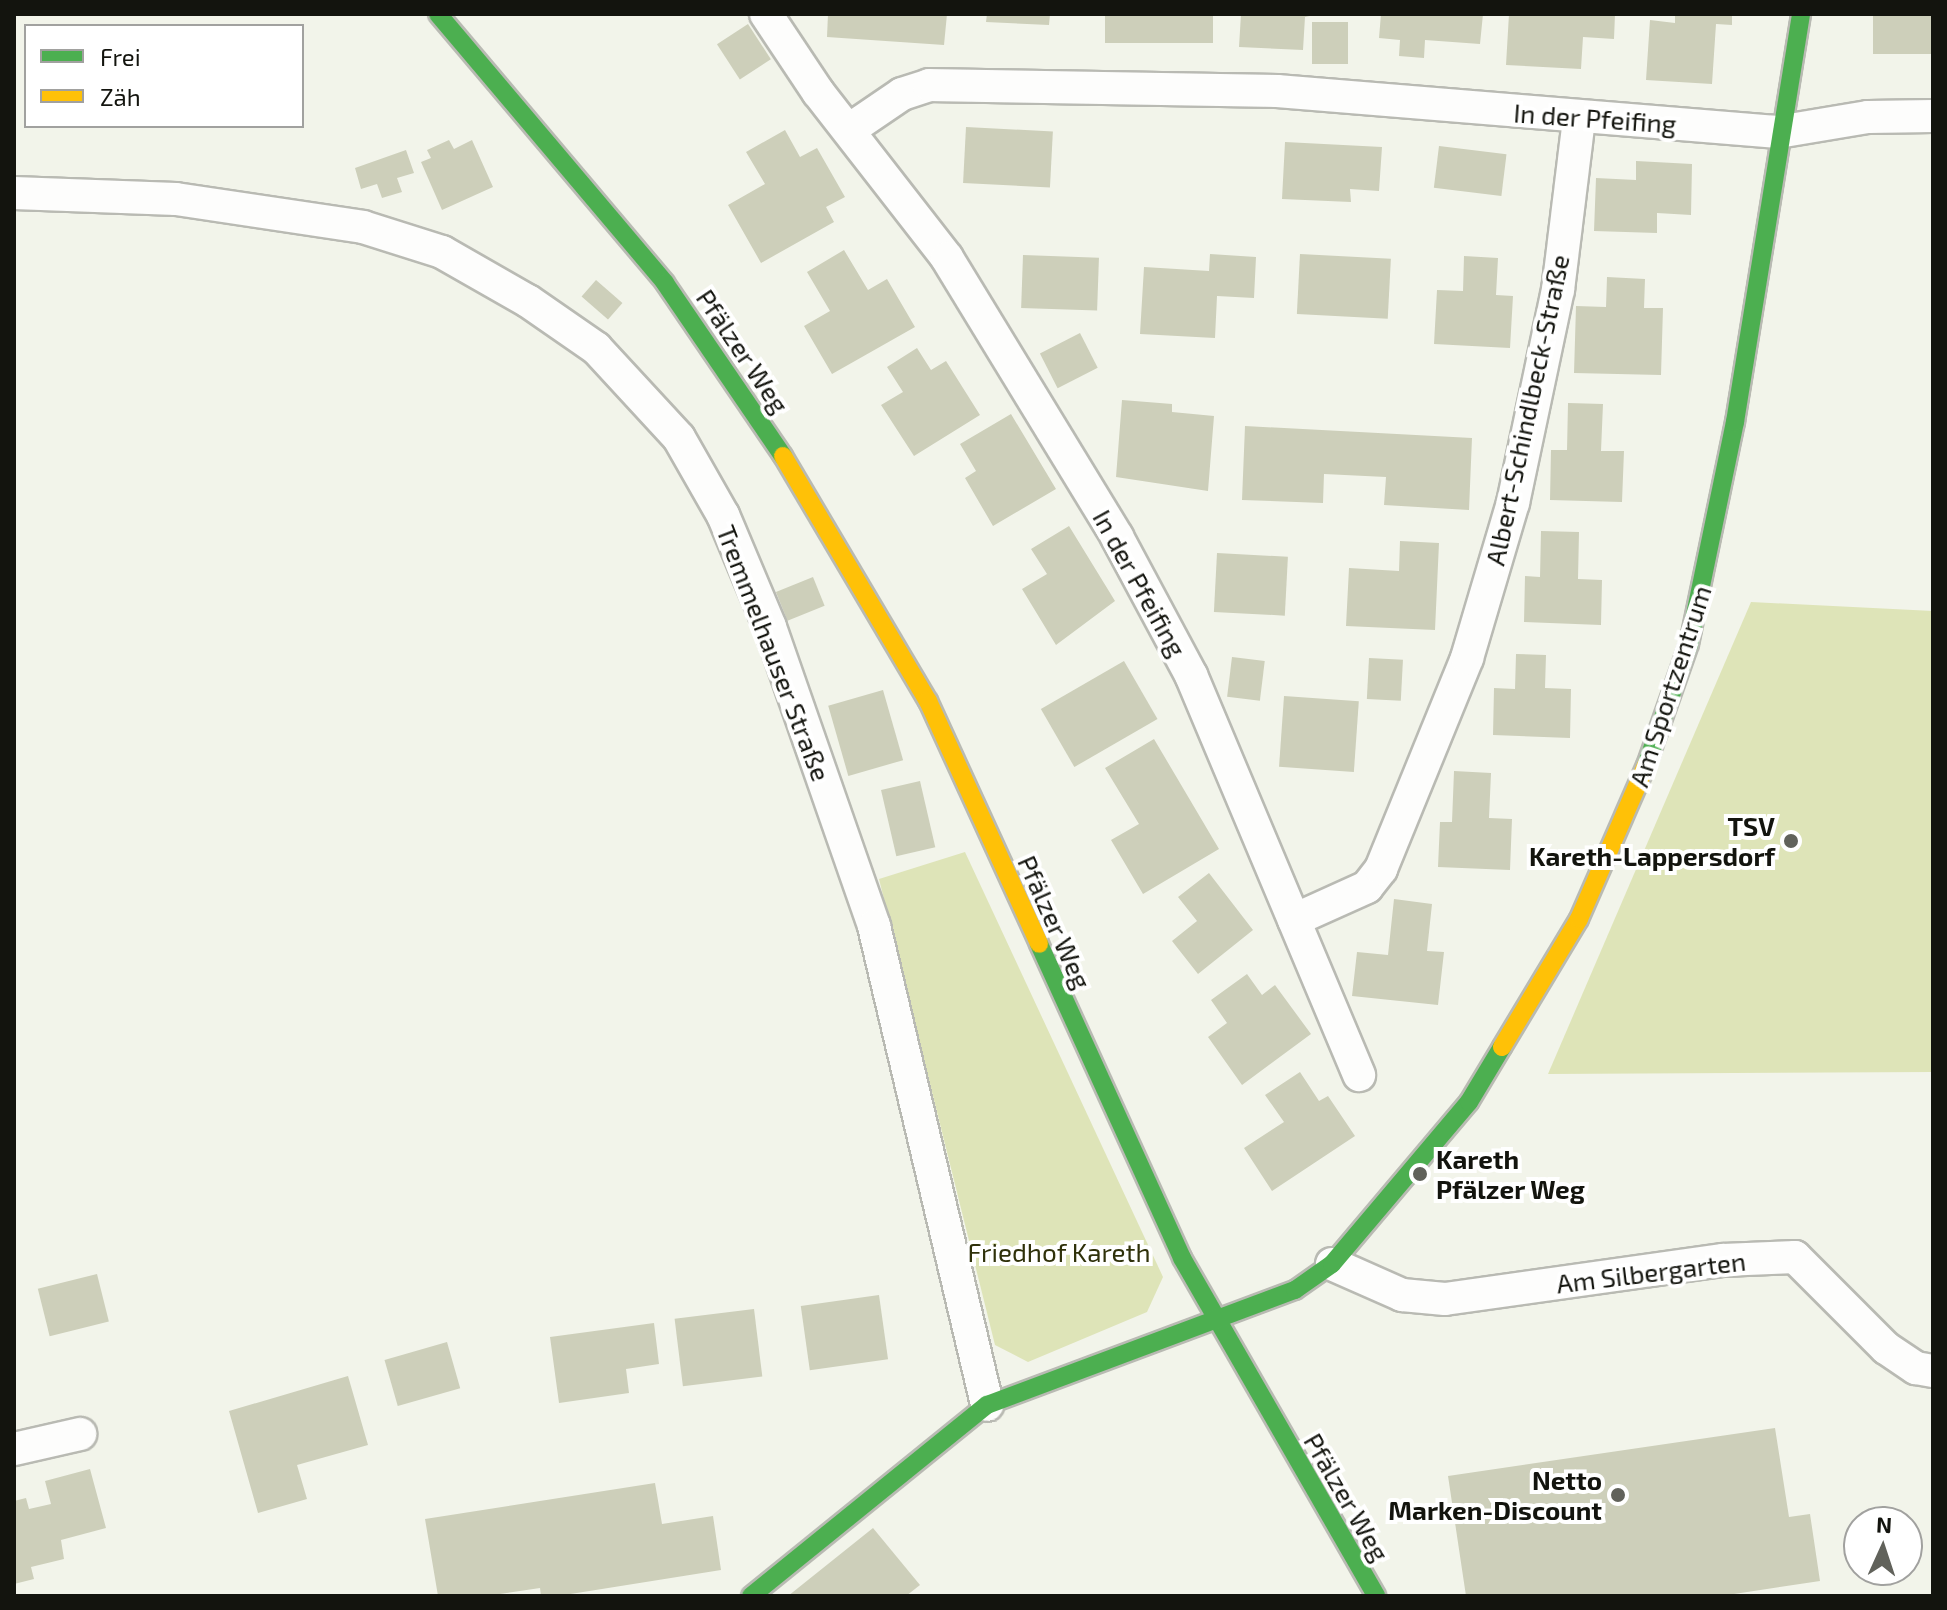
<!DOCTYPE html>
<html>
<head>
<meta charset="utf-8">
<style>
  body { margin:0 }
  #map { position:relative; width:1947px; height:1610px; overflow:hidden; background:#f2f4ea; font-family:"Exo 2",sans-serif }
  div>[style] { position:absolute }
  .green>* { inset:0; background:#dee4b8 }
  .building>* { inset:0; background:#cdcfba; transform-origin:0 0 }
  .roads { filter:drop-shadow(2px 0 #b9bab3) drop-shadow(-2px 0 #b9bab3) drop-shadow(0 2px #b9bab3) drop-shadow(0 -2px #b9bab3) }
  .street>* { height:32px; margin:-16px; padding:0 16px; transform-origin:16px; border-radius:16px; background:#fdfdfc }
  .fast>* { height:18px; margin:-9px; padding:0 9px; transform-origin:9px; border-radius:9px; background:#4caf50 }
  .slow>* { height:18px; margin:-9px; padding:0 9px; transform-origin:9px; border-radius:9px; background:#ffc107 }
  .dots>* { width:22px; height:22px; translate:-50% -50%; box-sizing:border-box; border:4px solid #fff; border-radius:50% }
  span { translate:-50% -50%; white-space:nowrap; text-align:center; line-height:1.15; -webkit-text-stroke:8px #fff; paint-order:stroke }
  .street-label { font-size:26px; color:#13140e }
  .poi-label { font-size:26px; color:#13140e; font-weight:700 }
  .right { translate:-100% -50%; text-align:right }
  .left { translate:0 -50%; text-align:left }
  .park-label { font-size:26px; color:#2f310a }
  .frame { position:absolute; inset:0; border:16px solid #13140e; pointer-events:none }
  .legend { position:absolute; left:24px; top:24px; width:280px; height:104px; box-sizing:border-box; background:#fff; border:2px solid #a1a19f; margin:0; padding:10px 14px; list-style:none; font-size:24px; color:#13140e }
  .legend li { display:flex; align-items:center; gap:16px; height:40px }
  .legend b { width:40px; border:2px solid #a1a19f }
  .north { position:absolute; left:1843px; top:1506px; width:80px; height:80px; box-sizing:border-box; background:#fff; border:2px solid #a1a19f; border-radius:50%; rotate:3deg; font-size:22px; font-weight:700; line-height:32px; text-align:center; color:#13140e }
  .north::after { content:''; display:block; margin:auto; width:28px; height:36px; background:#61625b; clip-path:polygon(50% 0,100% 100%,50% 72%,0 100%) }
</style>
</head>
<body>
<div id="map">
  <div class="green">
    <div style="clip-path:polygon(1751px 602px,1933px 611px,1933px 1072px,1548px 1074px)"></div>
    <div style="clip-path:polygon(965px 852px,1163px 1277px,1147px 1312px,1028px 1362px,995px 1345px,879px 879px)"></div>
  </div>
  <div class="building">
    <div style="clip-path:polygon(828px 14px,947px 14px,944px 45px,827px 37px)"></div>
    <div style="clip-path:polygon(987px 14px,1050px 14px,1049px 25px,986px 22px)"></div>
    <div style="left:1105px;top:14px;width:108px;height:29px"></div>
    <div style="clip-path:polygon(1241px 14px,1319px 14px,1305px 17px,1303px 50px,1239px 47px)"></div>
    <div style="clip-path:polygon(1381px 14px,1483px 14px,1480px 44px,1425px 40px,1424px 58px,1399px 56px,1400px 40px,1379px 38px)"></div>
    <div style="clip-path:polygon(1509px 14px,1615px 14px,1614px 39px,1583px 37px,1581px 69px,1506px 65px)"></div>
    <div style="clip-path:polygon(1675px 14px,1732px 14px,1732px 25px,1716px 24px,1712px 84px,1646px 80px,1650px 20px,1675px 23px)"></div>
    <div style="left:1873px;top:14px;width:60px;height:40px"></div>
    <div style="left:1312px;top:22px;width:36px;height:42px"></div>
    <div style="left:748px;top:24px;width:42px;height:37px;rotate:57deg"></div>
    <div style="left:966px;top:127px;width:87px;height:56px;rotate:3deg"></div>
    <div style="clip-path:polygon(785px 130px,800px 157px,817px 148px,845px 197px,826px 207px,834px 222px,761px 263px,728px 205px,765px 184px,746px 152px)"></div>
    <div style="clip-path:polygon(449px 140px,454px 149px,472px 140px,493px 187px,442px 210px,421px 162px,431px 158px,427px 150px)"></div>
    <div style="clip-path:polygon(1285px 142px,1382px 147px,1379px 191px,1350px 189px,1351px 202px,1282px 199px)"></div>
    <div style="left:1439px;top:146px;width:68px;height:42px;rotate:7deg"></div>
    <div style="clip-path:polygon(406px 150px,414px 173px,397px 178px,402px 192px,382px 198px,377px 184px,361px 189px,355px 168px)"></div>
    <div style="clip-path:polygon(1636px 161px,1692px 164px,1691px 215px,1657px 213px,1657px 233px,1594px 231px,1596px 178px,1636px 180px)"></div>
    <div style="clip-path:polygon(844px 250px,868px 290px,887px 279px,915px 327px,832px 374px,804px 326px,830px 311px,807px 272px)"></div>
    <div style="clip-path:polygon(1210px 254px,1256px 257px,1254px 298px,1217px 296px,1215px 338px,1140px 334px,1144px 267px,1209px 271px)"></div>
    <div style="left:1300px;top:254px;width:91px;height:60px;rotate:3deg"></div>
    <div style="left:1023px;top:255px;width:76px;height:53px;rotate:2deg"></div>
    <div style="clip-path:polygon(1464px 256px,1498px 258px,1496px 295px,1513px 296px,1510px 348px,1434px 344px,1437px 290px,1463px 291px)"></div>
    <div style="clip-path:polygon(1607px 277px,1645px 279px,1644px 308px,1663px 308px,1661px 375px,1574px 373px,1576px 306px,1606px 307px)"></div>
    <div style="left:596px;top:280px;width:35px;height:22px;rotate:41deg"></div>
    <div style="left:1080px;top:333px;width:39px;height:45px;rotate:63deg"></div>
    <div style="clip-path:polygon(917px 348px,931px 370px,946px 361px,980px 415px,914px 456px,881px 405px,903px 392px,887px 367px)"></div>
    <div style="clip-path:polygon(1122px 400px,1172px 404px,1172px 412px,1214px 416px,1208px 491px,1116px 477px)"></div>
    <div style="clip-path:polygon(1568px 403px,1603px 404px,1601px 451px,1624px 451px,1622px 502px,1550px 500px,1551px 450px,1567px 450px)"></div>
    <div style="clip-path:polygon(1011px 414px,1056px 489px,993px 526px,965px 478px,976px 471px,960px 444px)"></div>
    <div style="clip-path:polygon(1245px 426px,1472px 438px,1469px 510px,1384px 505px,1386px 477px,1324px 474px,1323px 503px,1242px 500px)"></div>
    <div style="clip-path:polygon(1069px 526px,1115px 601px,1056px 645px,1022px 589px,1047px 574px,1031px 549px)"></div>
    <div style="clip-path:polygon(1541px 531px,1579px 532px,1578px 579px,1602px 580px,1601px 625px,1524px 622px,1525px 576px,1540px 577px)"></div>
    <div style="clip-path:polygon(1400px 541px,1439px 543px,1435px 630px,1346px 626px,1349px 568px,1399px 571px)"></div>
    <div style="left:1217px;top:553px;width:71px;height:59px;rotate:3deg"></div>
    <div style="left:813px;top:577px;width:31px;height:40px;rotate:68deg"></div>
    <div style="clip-path:polygon(1516px 654px,1546px 655px,1545px 688px,1571px 689px,1570px 738px,1493px 735px,1494px 688px,1515px 689px)"></div>
    <div style="left:1232px;top:657px;width:33px;height:40px;rotate:7deg"></div>
    <div style="left:1369px;top:658px;width:34px;height:41px;rotate:3deg"></div>
    <div style="left:1124px;top:661px;width:67px;height:96px;rotate:60deg"></div>
    <div style="left:883px;top:690px;width:73px;height:57px;rotate:74deg"></div>
    <div style="left:1284px;top:696px;width:75px;height:71px;rotate:4deg"></div>
    <div style="clip-path:polygon(1154px 739px,1219px 849px,1143px 894px,1111px 840px,1139px 824px,1105px 768px)"></div>
    <div style="clip-path:polygon(1454px 771px,1491px 773px,1489px 818px,1512px 819px,1510px 870px,1438px 867px,1440px 822px,1452px 822px)"></div>
    <div style="left:920px;top:781px;width:68px;height:40px;rotate:77deg"></div>
    <div style="clip-path:polygon(1209px 873px,1253px 930px,1198px 974px,1172px 941px,1197px 921px,1178px 897px)"></div>
    <div style="clip-path:polygon(1394px 899px,1432px 904px,1427px 951px,1444px 952px,1438px 1005px,1352px 996px,1357px 952px,1388px 955px)"></div>
    <div style="clip-path:polygon(1247px 974px,1262px 995px,1275px 985px,1311px 1034px,1242px 1085px,1208px 1037px,1227px 1023px,1211px 1000px)"></div>
    <div style="clip-path:polygon(1300px 1072px,1319px 1101px,1328px 1096px,1355px 1136px,1272px 1191px,1244px 1148px,1284px 1122px,1265px 1095px)"></div>
    <div style="left:97px;top:1274px;width:49px;height:61px;rotate:76deg"></div>
    <div style="left:879px;top:1295px;width:65px;height:79px;rotate:82deg"></div>
    <div style="left:754px;top:1309px;width:68px;height:80px;rotate:83deg"></div>
    <div style="clip-path:polygon(654px 1323px,659px 1364px,626px 1369px,629px 1393px,559px 1403px,550px 1337px)"></div>
    <div style="left:447px;top:1342px;width:48px;height:65px;rotate:74deg"></div>
    <div style="clip-path:polygon(348px 1376px,368px 1445px,297px 1465px,307px 1499px,258px 1513px,229px 1411px)"></div>
    <div style="clip-path:polygon(1775px 1428px,1789px 1517px,1810px 1514px,1820px 1581px,1721px 1596px,1466px 1596px,1448px 1476px)"></div>
    <div style="clip-path:polygon(90px 1469px,106px 1528px,61px 1540px,64px 1559px,31px 1567px,34px 1579px,14px 1584px,14px 1501px,26px 1498px,29px 1509px,51px 1504px,45px 1481px)"></div>
    <div style="clip-path:polygon(655px 1483px,662px 1524px,713px 1516px,721px 1570px,558px 1596px,541px 1596px,540px 1588px,487px 1596px,438px 1596px,425px 1519px)"></div>
    <div style="clip-path:polygon(873px 1528px,920px 1585px,906px 1596px,788px 1596px)"></div>
  </div>
  <div class="roads">
    <div class="street">
      <div style="left:766px;top:14px;width:94px;rotate:56.3deg"></div>
      <div style="left:818px;top:92px;width:210px;rotate:52.1deg"></div>
      <div style="left:947px;top:258px;width:327px;rotate:58.6deg"></div>
      <div style="left:1117px;top:537px;width:157px;rotate:61.8deg"></div>
      <div style="left:1191px;top:675px;width:434px;rotate:67.2deg"></div>
      <div style="left:849px;top:130px;width:64px;rotate:-34.2deg"></div>
      <div style="left:902px;top:94px;width:28px;rotate:-18deg"></div>
      <div style="left:929px;top:85px;width:348px;rotate:1deg"></div>
      <div style="left:1277px;top:91px;width:503px;rotate:4.68deg"></div>
      <div style="left:1778px;top:132px;width:91px;rotate:-9.5deg"></div>
      <div style="left:1868px;top:117px;width:65px;rotate:-0.9deg"></div>
      <div style="left:14px;top:193px;width:162px;rotate:2.1deg"></div>
      <div style="left:176px;top:199px;width:189px;rotate:8.5deg"></div>
      <div style="left:363px;top:227px;width:83px;rotate:17.6deg"></div>
      <div style="left:442px;top:252px;width:99px;rotate:29.7deg"></div>
      <div style="left:528px;top:301px;width:83px;rotate:34.7deg"></div>
      <div style="left:596px;top:348px;width:122px;rotate:47.3deg"></div>
      <div style="left:679px;top:438px;width:89px;rotate:60.3deg"></div>
      <div style="left:723px;top:515px;width:121px;rotate:67.2deg"></div>
      <div style="left:770px;top:627px;width:317px;rotate:70.8deg"></div>
      <div style="left:874px;top:926px;width:492px;rotate:76.7deg"></div>
      <div style="left:1294px;top:920px;width:80px;rotate:-24.3deg"></div>
      <div style="left:1367px;top:887px;width:23px;rotate:-52deg"></div>
      <div style="left:1381px;top:869px;width:228px;rotate:-67.8deg"></div>
      <div style="left:1467px;top:658px;width:162px;rotate:-73.5deg"></div>
      <div style="left:1513px;top:503px;width:218px;rotate:-78.1deg"></div>
      <div style="left:1558px;top:290px;width:173px;rotate:-83deg"></div>
      <div style="left:1332px;top:1264px;width:77px;rotate:23.9deg"></div>
      <div style="left:1402px;top:1295px;width:43px;rotate:5.3deg"></div>
      <div style="left:1445px;top:1299px;width:281px;rotate:-8deg"></div>
      <div style="left:1723px;top:1260px;width:72px;rotate:-2.4deg"></div>
      <div style="left:1795px;top:1257px;width:129px;rotate:45deg"></div>
      <div style="left:1886px;top:1348px;width:36px;rotate:34deg"></div>
      <div style="left:1916px;top:1368px;width:17px;rotate:10deg"></div>
      <div style="left:14px;top:1449px;width:68px;rotate:-12.8deg"></div>
    </div>
    <div class="fast">
      <div style="left:438px;top:14px;width:352px;rotate:49.8deg"></div>
      <div style="left:665px;top:283px;width:209px;rotate:55.7deg"></div>
      <div style="left:1646px;top:766px;width:129px;rotate:-70.6deg"></div>
      <div style="left:1689px;top:644px;width:227px;rotate:-78.3deg"></div>
      <div style="left:1735px;top:422px;width:413px;rotate:-80.8deg"></div>
      <div style="left:1039px;top:944px;width:345px;rotate:65.5deg"></div>
      <div style="left:1182px;top:1258px;width:390px;rotate:60.1deg"></div>
      <div style="left:751px;top:1596px;width:304px;rotate:-39deg"></div>
      <div style="left:987px;top:1405px;width:329px;rotate:-20.5deg"></div>
      <div style="left:1295px;top:1290px;width:45px;rotate:-35.1deg"></div>
      <div style="left:1332px;top:1264px;width:212px;rotate:-49.8deg"></div>
      <div style="left:1469px;top:1102px;width:64px;rotate:-59deg"></div>
    </div>
    <div class="slow">
      <div style="left:783px;top:456px;width:285px;rotate:59.4deg"></div>
      <div style="left:928px;top:701px;width:267px;rotate:65.4deg"></div>
      <div style="left:1502px;top:1047px;width:149px;rotate:-59deg"></div>
      <div style="left:1579px;top:919px;width:167px;rotate:-66.4deg"></div>
    </div>
  </div>
  <div class="dots">
    <div style="left:1791px;top:841px;background:#61625b"></div>
    <div style="left:1420px;top:1174px;background:#61625b"></div>
    <div style="left:1618px;top:1495px;background:#61625b"></div>
  </div>
  <div class="street-label">
    <span style="left:1595px;top:118px;rotate:4deg">In der Pfeifing</span>
    <span style="left:743px;top:351px;rotate:56deg">Pfälzer Weg</span>
    <span style="left:1527px;top:410px;rotate:-78deg">Albert-Schindlbeck-Straße</span>
    <span style="left:1140px;top:583px;rotate:61deg">In der Pfeifing</span>
    <span style="left:774px;top:653px;rotate:69deg">Tremmelhauser Straße</span>
    <span style="left:1670px;top:686px;rotate:-72deg">Am Sportzentrum</span>
    <span style="left:1055px;top:922px;rotate:66deg">Pfälzer Weg</span>
    <span style="left:1651px;top:1272px;rotate:-7deg">Am Silbergarten</span>
    <span style="left:1347px;top:1497px;rotate:60deg">Pfälzer Weg</span>
  </div>
  <div class="poi-label">
    <span class="right" style="left:1775px;top:841px">TSV<br>Kareth-Lappersdorf</span>
    <span class="left" style="left:1436px;top:1174px">Kareth<br>Pfälzer Weg</span>
    <span class="right" style="left:1602px;top:1495px">Netto<br>Marken-Discount</span>
  </div>
  <div class="park-label">
    <span style="left:1059px;top:1252px">Friedhof Kareth</span>
  </div>
  <div class="frame"></div>
  <ul class="legend">
  <li><b style="height:10px;background:#4caf50"></b>Frei</li>
  <li><b style="height:10px;background:#ffc107"></b>Zäh</li>
  </ul>
  <div class="north">N</div>
</div>
</body>
</html>
